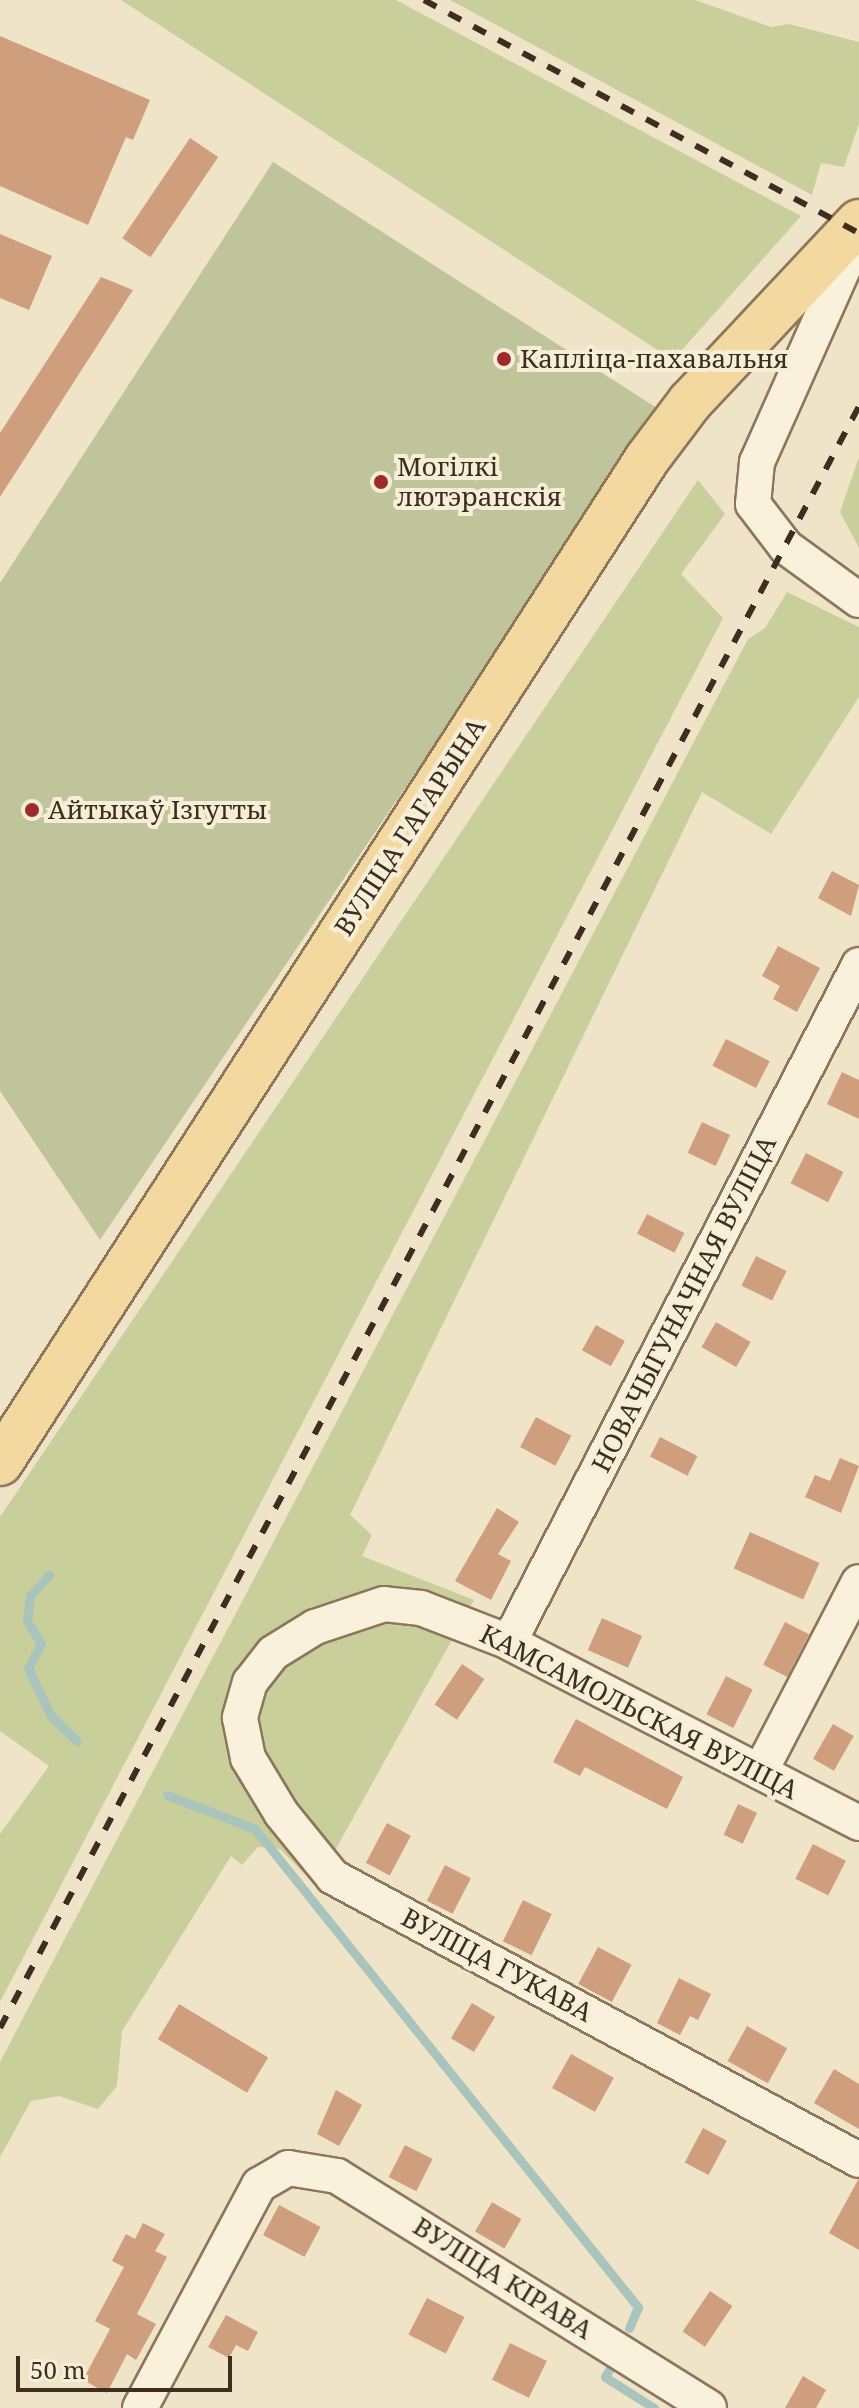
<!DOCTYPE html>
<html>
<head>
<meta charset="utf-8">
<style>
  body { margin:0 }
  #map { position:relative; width:859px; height:2408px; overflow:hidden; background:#f0e4c8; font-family:"Noto Serif",serif }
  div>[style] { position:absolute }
  .green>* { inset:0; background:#c9cf9b }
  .cemetery>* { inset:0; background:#bfc49a }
  .stream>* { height:9px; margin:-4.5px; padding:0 4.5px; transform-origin:4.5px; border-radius:4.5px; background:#a9c4bc }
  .building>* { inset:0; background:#cf9f7d; transform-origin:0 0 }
  .roads { filter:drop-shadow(2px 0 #8d765c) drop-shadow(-2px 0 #8d765c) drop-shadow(0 2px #8d765c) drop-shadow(0 -2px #8d765c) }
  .minor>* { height:34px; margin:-17px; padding:0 17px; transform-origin:17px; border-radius:17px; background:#faf1dc }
  .major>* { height:44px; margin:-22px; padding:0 22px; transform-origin:22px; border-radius:22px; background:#f3d9a0 }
  .rail>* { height:6px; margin-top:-3px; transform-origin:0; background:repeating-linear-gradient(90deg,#3d2e20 0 14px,transparent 0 28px) }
  .dots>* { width:22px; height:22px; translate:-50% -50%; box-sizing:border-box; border:4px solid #f7eed8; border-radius:50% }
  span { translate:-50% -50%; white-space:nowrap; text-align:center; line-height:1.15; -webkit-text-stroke:8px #f7eed8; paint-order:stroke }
  .poi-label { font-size:26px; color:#3d2e20 }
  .left { translate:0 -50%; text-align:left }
  .street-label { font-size:26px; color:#3d2e20 }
  .scale { position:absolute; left:16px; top:2356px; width:216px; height:36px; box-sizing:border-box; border:4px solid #3d2e20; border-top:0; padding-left:10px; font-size:24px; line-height:28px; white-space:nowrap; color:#3d2e20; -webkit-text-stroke:6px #f7eed8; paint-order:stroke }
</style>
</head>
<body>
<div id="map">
  <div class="green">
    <div style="clip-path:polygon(121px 0,396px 0,801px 216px,673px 360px)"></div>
    <div style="clip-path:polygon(450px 0,695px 0,771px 27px,789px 24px,859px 42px,859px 124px,844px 167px,821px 163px,812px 195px)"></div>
    <div style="clip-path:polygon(859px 457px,859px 548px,840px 512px)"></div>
    <div style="clip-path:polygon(698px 480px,725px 514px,681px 574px,723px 618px,0 2002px,0 1834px,49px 1766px,0 1731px,0 1517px)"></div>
    <div style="clip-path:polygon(787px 592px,859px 627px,859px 697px,771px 834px,702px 792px,350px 1515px,372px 1535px,362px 1556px,474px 1600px,464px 1617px,311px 1622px,229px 1715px,321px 1875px,315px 1885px,280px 1849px,258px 1847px,242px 1865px,231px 1856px,122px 2031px,117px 2086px,98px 2109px,59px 2096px,31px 2101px,0 2157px,0 2062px,748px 639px,765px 628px)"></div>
    <div style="clip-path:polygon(385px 1611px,458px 1629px,332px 1856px,255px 1755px,257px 1685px,280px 1658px)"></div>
  </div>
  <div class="cemetery">
    <div style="clip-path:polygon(273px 162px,660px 410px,100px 1240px,0 1091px,0 583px)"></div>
  </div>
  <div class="stream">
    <div style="left:49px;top:1575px;width:28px;rotate:132deg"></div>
    <div style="left:30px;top:1596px;width:25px;rotate:97deg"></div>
    <div style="left:27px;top:1621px;width:26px;rotate:58deg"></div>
    <div style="left:41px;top:1643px;width:28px;rotate:117deg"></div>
    <div style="left:28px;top:1668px;width:53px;rotate:64.4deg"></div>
    <div style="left:51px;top:1716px;width:36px;rotate:44deg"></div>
    <div style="left:167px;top:1795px;width:94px;rotate:21.1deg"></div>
    <div style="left:255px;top:1829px;width:613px;rotate:51.3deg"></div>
    <div style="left:638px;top:2307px;width:23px;rotate:113deg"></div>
    <div style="left:610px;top:2368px;width:10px;rotate:119deg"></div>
    <div style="left:605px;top:2377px;width:58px;rotate:32.3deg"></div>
  </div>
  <div class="building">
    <div style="clip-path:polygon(0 36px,150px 100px,133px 140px,126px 137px,88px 225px,0 186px)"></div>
    <div style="left:190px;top:138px;width:34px;height:121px;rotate:34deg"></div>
    <div style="clip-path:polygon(0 234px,52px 256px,29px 310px,0 298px)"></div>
    <div style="clip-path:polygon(101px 277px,133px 290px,0 497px,0 433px)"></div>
    <div style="clip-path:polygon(832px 871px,859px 885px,851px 916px,818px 898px)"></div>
    <div style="clip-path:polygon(778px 946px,820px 968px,797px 1012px,773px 999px,780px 986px,762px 976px)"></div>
    <div style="left:726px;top:1039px;width:49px;height:30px;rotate:27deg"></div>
    <div style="clip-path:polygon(842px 1072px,859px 1080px,859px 1119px,827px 1104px)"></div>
    <div style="left:702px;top:1122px;width:31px;height:34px;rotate:25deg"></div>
    <div style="left:806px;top:1153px;width:42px;height:34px;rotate:27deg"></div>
    <div style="left:647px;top:1214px;width:42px;height:22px;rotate:27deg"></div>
    <div style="left:756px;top:1256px;width:34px;height:33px;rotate:26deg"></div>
    <div style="left:716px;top:1322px;width:40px;height:29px;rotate:30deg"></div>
    <div style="left:596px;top:1325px;width:33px;height:29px;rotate:29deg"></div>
    <div style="left:536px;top:1417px;width:40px;height:34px;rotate:28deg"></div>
    <div style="left:660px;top:1437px;width:42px;height:22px;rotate:27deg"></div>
    <div style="clip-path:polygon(840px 1458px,859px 1466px,841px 1513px,805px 1497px,815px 1475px,830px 1481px)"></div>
    <div style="clip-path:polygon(497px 1508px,519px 1522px,498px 1554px,511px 1561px,491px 1600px,455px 1581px)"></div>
    <div style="left:750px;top:1532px;width:76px;height:40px;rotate:24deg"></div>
    <div style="left:602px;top:1618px;width:44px;height:35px;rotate:24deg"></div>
    <div style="left:785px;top:1622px;width:27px;height:48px;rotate:27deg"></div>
    <div style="left:462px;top:1664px;width:27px;height:49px;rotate:34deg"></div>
    <div style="left:726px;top:1676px;width:30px;height:43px;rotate:27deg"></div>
    <div style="clip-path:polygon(576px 1719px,683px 1777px,667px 1809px,585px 1767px,580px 1776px,553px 1762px)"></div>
    <div style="left:833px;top:1724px;width:24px;height:40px;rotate:30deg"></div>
    <div style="left:738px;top:1804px;width:21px;height:34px;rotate:25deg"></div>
    <div style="left:387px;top:1823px;width:27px;height:45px;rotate:28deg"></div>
    <div style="left:813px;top:1844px;width:37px;height:39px;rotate:27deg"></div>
    <div style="left:445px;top:1865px;width:29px;height:40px;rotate:27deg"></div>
    <div style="left:523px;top:1900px;width:32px;height:46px;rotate:26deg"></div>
    <div style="left:598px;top:1947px;width:38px;height:42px;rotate:28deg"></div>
    <div style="clip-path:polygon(679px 1978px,711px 1994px,698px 2020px,690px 2016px,680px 2035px,657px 2023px)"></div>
    <div style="left:472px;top:2003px;width:27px;height:41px;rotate:31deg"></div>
    <div style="left:179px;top:2004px;width:104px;height:41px;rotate:31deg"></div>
    <div style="left:747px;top:2026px;width:46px;height:40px;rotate:29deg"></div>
    <div style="left:571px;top:2054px;width:49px;height:39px;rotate:29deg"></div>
    <div style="clip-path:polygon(834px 2069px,859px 2084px,859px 2129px,814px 2103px)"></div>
    <div style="clip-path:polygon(336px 2090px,362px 2105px,339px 2146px,317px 2134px)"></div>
    <div style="left:703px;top:2128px;width:27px;height:39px;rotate:28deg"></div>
    <div style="left:405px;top:2145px;width:31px;height:36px;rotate:27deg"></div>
    <div style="clip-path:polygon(858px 2180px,859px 2180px,859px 2250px,829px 2233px)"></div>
    <div style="left:492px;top:2202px;width:34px;height:34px;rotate:30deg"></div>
    <div style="left:279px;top:2205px;width:47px;height:34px;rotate:28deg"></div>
    <div style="clip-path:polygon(143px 2223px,165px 2234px,155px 2251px,167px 2257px,137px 2314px,156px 2324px,136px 2360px,127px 2354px,107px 2393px,83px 2380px,110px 2329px,95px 2321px,124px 2267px,112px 2261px,126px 2234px,135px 2239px)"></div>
    <div style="left:710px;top:2291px;width:27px;height:49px;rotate:34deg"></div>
    <div style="left:427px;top:2298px;width:42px;height:41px;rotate:27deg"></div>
    <div style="clip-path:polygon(226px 2315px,258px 2332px,248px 2351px,236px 2345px,229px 2358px,208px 2347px)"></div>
    <div style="left:510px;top:2343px;width:41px;height:41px;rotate:26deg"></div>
    <div style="clip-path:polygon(803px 2376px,826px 2390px,816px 2408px,785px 2408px)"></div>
  </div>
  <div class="roads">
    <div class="minor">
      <div style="left:859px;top:233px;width:251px;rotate:114deg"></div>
      <div style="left:757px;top:462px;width:42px;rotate:95.4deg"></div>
      <div style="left:753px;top:504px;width:54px;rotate:52.5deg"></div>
      <div style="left:786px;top:547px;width:90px;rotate:36deg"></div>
      <div style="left:509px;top:1642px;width:762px;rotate:-62.66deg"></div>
      <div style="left:760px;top:1772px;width:214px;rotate:-62.5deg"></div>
      <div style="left:859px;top:1823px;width:394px;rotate:-152.7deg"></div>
      <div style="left:509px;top:1642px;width:94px;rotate:-158.9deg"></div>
      <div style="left:421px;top:1608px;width:37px;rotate:-174deg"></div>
      <div style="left:384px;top:1604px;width:73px;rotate:161.6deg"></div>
      <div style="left:315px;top:1627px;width:49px;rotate:148.2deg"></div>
      <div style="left:273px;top:1653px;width:37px;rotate:128deg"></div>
      <div style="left:250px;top:1682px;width:37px;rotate:106deg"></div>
      <div style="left:240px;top:1718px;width:41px;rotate:78.7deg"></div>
      <div style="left:248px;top:1758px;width:64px;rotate:59deg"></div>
      <div style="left:281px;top:1813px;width:82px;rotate:50.9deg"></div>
      <div style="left:333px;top:1877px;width:597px;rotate:28.28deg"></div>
      <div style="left:140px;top:2408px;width:253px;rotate:-61.9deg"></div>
      <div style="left:259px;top:2185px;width:34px;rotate:-30deg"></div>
      <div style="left:288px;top:2168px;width:50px;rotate:9.3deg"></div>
      <div style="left:337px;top:2176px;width:438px;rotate:31.9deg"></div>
    </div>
    <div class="major">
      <div style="left:0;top:1463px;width:1194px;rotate:-57.2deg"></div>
      <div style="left:647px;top:459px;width:71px;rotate:-53deg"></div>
      <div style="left:690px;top:402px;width:247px;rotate:-46.8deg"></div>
    </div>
  </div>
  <div class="rail">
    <div style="left:424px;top:0;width:493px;rotate:28.2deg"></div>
    <div style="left:0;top:2028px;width:1835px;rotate:-62.09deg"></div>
  </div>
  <div class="dots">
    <div style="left:504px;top:359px;background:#9e2a2b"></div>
    <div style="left:381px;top:482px;background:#9e2a2b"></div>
    <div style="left:32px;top:810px;background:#9e2a2b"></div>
  </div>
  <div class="poi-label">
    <span class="left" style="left:520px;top:359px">Капліца-пахавальня</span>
    <span class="left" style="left:397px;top:482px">Могілкі<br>лютэранскія</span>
    <span class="left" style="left:48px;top:810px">Айтыкаў Ізгугты</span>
  </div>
  <div class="street-label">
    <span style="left:410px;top:827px;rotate:-57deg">ВУЛІЦА ГАГАРЫНА</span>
    <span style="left:684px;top:1304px;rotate:-63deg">НОВАЧЫГУНАЧНАЯ ВУЛІЦА</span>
    <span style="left:639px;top:1712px;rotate:27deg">КАМСАМОЛЬСКАЯ ВУЛІЦА</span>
    <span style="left:497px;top:1965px;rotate:28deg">ВУЛІЦА ГУКАВА</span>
    <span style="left:503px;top:2278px;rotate:32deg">ВУЛІЦА КІРАВА</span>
  </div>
  <div class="scale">50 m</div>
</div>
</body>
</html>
